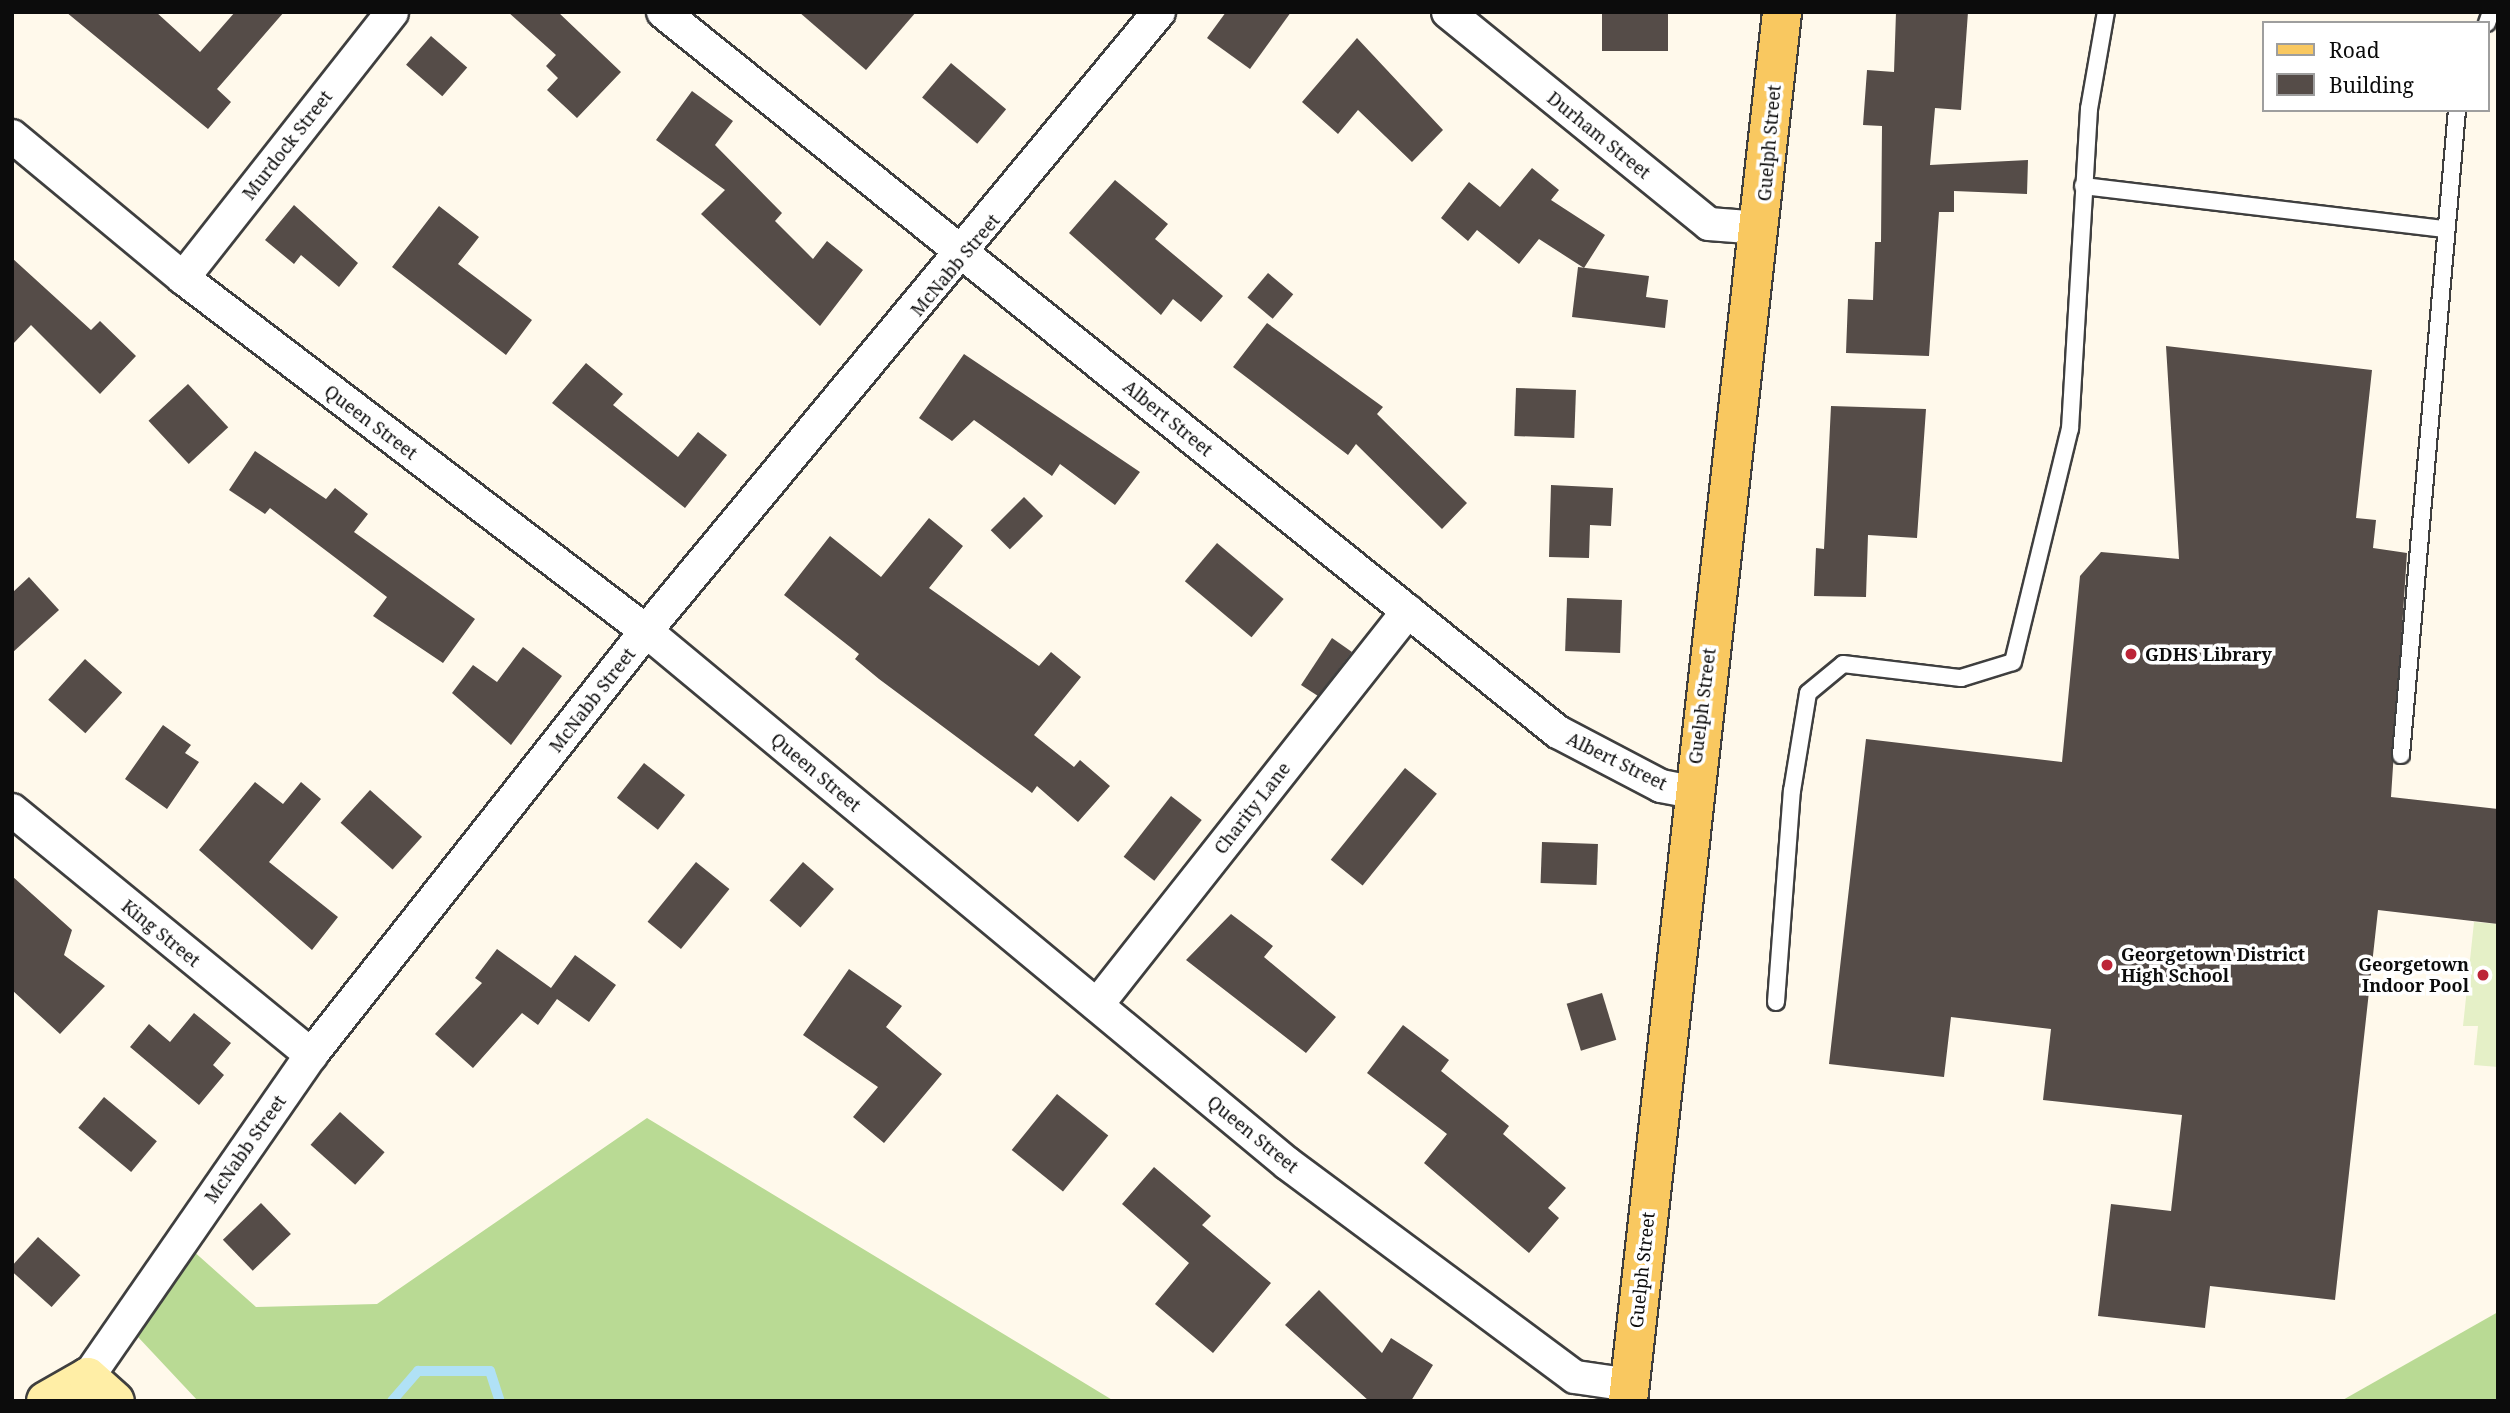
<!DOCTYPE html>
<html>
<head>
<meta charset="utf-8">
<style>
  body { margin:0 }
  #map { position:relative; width:2510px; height:1413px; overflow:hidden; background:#fff9eb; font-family:"Noto Serif",serif }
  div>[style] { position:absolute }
  .forest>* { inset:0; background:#b9da94 }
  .pitch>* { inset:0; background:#e5f0c7 }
  .stream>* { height:10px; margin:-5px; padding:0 5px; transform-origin:5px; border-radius:5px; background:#b0e1f6 }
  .building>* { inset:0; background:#554c48; transform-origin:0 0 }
  .roads { filter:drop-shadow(2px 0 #3f3f3f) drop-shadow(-2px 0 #3f3f3f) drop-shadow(0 2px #3f3f3f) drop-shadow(0 -2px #3f3f3f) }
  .lane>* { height:16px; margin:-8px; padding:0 8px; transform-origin:8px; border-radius:8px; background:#fff }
  .street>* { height:32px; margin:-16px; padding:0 16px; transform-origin:16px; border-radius:16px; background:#fff }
  .secondary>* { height:38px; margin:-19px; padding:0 19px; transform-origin:19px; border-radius:19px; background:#ffeea6 }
  .primary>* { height:38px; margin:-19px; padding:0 19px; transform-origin:19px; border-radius:19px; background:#f9c860 }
  .dots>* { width:19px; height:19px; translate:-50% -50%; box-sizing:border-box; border:4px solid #fff; border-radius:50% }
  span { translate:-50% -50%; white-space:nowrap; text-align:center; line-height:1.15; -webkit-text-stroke:7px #fff; paint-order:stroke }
  .street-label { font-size:18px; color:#0c0c0c }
  .poi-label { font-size:18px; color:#0c0c0c; font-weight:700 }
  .left { translate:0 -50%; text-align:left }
  .right { translate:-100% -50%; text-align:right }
  .frame { position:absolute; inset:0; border:14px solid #0c0c0c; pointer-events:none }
  .legend { position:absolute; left:2262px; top:21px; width:228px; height:91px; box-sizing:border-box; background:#fff; border:2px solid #9e9e9e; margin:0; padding:9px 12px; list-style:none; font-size:21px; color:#0c0c0c }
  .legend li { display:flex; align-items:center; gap:14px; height:35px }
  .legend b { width:35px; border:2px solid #9e9e9e }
</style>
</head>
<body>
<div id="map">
  <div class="forest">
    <div style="clip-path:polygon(647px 1118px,1114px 1401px,198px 1401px,138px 1337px,151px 1303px,191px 1249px,256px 1307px,377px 1304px)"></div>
    <div style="clip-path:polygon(2498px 1312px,2498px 1401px,2341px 1401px)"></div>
  </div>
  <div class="pitch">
    <div style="clip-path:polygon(2474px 922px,2498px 924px,2498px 1067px,2474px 1065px,2478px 1026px,2463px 1026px)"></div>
  </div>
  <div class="stream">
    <div style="left:392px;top:1401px;width:40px;rotate:-49deg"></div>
    <div style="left:418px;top:1371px;width:72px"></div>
    <div style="left:490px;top:1371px;width:32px;rotate:72deg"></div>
  </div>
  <div class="building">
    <div style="clip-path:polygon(66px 12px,156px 12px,200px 52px,235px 12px,284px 12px,217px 89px,231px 102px,208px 129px)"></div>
    <div style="clip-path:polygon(508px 12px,558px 12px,621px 72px,577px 118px,547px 90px,558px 78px,546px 66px,556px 55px)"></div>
    <div style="clip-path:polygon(799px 12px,916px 12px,866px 70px)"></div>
    <div style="clip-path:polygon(1226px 12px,1291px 12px,1250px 69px,1207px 38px)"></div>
    <div style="left:1602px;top:12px;width:66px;height:39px"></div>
    <div style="clip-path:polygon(1896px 12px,1968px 12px,1961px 110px,1935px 108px,1930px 165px,2028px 160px,2027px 194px,1954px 191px,1954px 212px,1939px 212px,1929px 356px,1846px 353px,1848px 299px,1873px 300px,1875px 242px,1881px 242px,1882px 126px,1863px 125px,1867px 70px,1894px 72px)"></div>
    <div style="left:431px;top:36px;width:48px;height:38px;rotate:41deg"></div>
    <div style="clip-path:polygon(1357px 38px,1443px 130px,1412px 162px,1358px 110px,1338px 134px,1302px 102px)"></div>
    <div style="left:951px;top:63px;width:72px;height:45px;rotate:40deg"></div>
    <div style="clip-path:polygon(692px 91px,733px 121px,715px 145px,782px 213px,775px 221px,813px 259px,827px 241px,863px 270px,820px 326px,701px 214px,725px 190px,656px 140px)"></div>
    <div style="clip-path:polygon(1532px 168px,1559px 190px,1551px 200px,1605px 235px,1584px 268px,1539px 239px,1519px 264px,1477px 230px,1468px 241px,1441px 218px,1469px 182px,1500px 207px)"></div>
    <div style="clip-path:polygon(1115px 180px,1168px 224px,1155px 239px,1223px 296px,1201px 322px,1173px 299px,1161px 315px,1069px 233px)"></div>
    <div style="clip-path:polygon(294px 205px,358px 263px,339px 287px,301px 255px,294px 264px,265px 240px)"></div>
    <div style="clip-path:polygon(439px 206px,479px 237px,458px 264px,532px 320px,506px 355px,392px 267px)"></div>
    <div style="clip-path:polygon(12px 258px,91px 330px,100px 321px,136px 356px,100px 394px,31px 325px,12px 345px)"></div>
    <div style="clip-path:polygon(1578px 267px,1649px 276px,1646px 297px,1668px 300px,1665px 328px,1572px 317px)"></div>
    <div style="left:1268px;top:273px;width:33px;height:32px;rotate:40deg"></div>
    <div style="clip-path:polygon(1267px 323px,1383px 407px,1377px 414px,1467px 503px,1442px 529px,1356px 444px,1348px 455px,1233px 367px)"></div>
    <div style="clip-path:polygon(2166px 346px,2372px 370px,2356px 518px,2376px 520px,2373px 548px,2407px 553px,2391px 797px,2498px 809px,2498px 924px,2378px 910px,2335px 1300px,2210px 1286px,2205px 1328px,2098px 1316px,2111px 1204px,2171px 1211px,2182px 1115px,2043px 1100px,2051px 1029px,1951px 1017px,1944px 1077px,1829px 1064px,1866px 739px,2062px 762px,2080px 576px,2101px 552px,2179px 559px)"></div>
    <div style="clip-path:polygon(964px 354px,1140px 472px,1115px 505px,1060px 464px,1052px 476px,974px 420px,952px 441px,919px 418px)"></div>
    <div style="clip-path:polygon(586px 363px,623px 394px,613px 405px,678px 457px,698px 432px,727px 455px,685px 508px,552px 403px)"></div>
    <div style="left:188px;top:384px;width:59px;height:54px;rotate:47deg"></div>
    <div style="left:1516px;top:388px;width:60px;height:48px;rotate:2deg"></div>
    <div style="clip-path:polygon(1831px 406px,1926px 409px,1917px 538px,1868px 535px,1866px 597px,1814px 596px,1816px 548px,1824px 549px)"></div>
    <div style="clip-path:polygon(255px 451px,326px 499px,335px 488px,368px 514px,354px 532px,475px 619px,443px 663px,373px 616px,387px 597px,270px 508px,265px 514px,229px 490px)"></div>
    <div style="clip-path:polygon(1551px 485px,1613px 488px,1611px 526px,1590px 525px,1589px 558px,1549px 557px)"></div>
    <div style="left:1024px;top:497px;width:27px;height:47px;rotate:45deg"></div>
    <div style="clip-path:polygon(929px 518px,963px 546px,929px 588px,1039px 666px,1051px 652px,1081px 677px,1034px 735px,1074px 767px,1080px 760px,1110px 786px,1078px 822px,1037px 786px,1032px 793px,879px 679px,855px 659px,859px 654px,784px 595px,830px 536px,881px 577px)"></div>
    <div style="left:1217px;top:543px;width:87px;height:50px;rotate:40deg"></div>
    <div style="clip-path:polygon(29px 577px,59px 610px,12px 653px,12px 593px)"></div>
    <div style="left:1567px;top:598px;width:55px;height:53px;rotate:2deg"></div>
    <div style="clip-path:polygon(1332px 638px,1352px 652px,1318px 696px,1301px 685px)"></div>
    <div style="clip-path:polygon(523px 647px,562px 676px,511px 745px,452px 693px,473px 665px,497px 682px)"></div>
    <div style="left:85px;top:659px;width:50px;height:55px;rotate:42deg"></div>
    <div style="clip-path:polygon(163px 725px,191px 745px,185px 753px,199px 762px,167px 809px,125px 779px)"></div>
    <div style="left:644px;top:763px;width:52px;height:44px;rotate:38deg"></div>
    <div style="left:1405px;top:768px;width:41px;height:118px;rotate:39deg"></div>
    <div style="clip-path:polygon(255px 782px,283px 804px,301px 782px,321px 799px,269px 862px,338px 917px,312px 950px,199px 850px)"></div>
    <div style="left:370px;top:790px;width:70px;height:44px;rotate:42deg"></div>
    <div style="left:1171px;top:796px;width:39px;height:77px;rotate:38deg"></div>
    <div style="left:1542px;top:842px;width:56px;height:41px;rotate:2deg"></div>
    <div style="left:696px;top:862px;width:43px;height:77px;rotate:39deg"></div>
    <div style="left:803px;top:862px;width:41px;height:51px;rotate:41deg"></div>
    <div style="clip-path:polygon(12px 876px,72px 930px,64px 955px,105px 986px,60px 1034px,12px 990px)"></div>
    <div style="clip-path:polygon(1231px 914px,1273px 946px,1264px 957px,1336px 1017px,1306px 1053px,1186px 960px)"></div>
    <div style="clip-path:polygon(497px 949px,551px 988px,575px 955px,616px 985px,589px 1022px,557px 999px,538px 1025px,522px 1013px,473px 1068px,435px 1034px,482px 983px,475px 978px)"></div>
    <div style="clip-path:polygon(849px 969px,902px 1006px,886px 1027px,942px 1074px,884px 1143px,853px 1117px,878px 1087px,803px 1035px)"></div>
    <div style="left:1602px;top:993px;width:49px;height:37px;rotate:73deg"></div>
    <div style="clip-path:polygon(194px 1013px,231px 1043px,213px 1065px,224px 1075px,199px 1105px,130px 1047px,149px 1024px,170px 1042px)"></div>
    <div style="clip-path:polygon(1403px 1025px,1449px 1060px,1441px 1071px,1509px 1126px,1503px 1134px,1566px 1188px,1548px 1208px,1559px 1218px,1529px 1253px,1424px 1163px,1447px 1134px,1367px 1073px)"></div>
    <div style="left:1057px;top:1094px;width:66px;height:72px;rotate:39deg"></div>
    <div style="left:104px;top:1097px;width:69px;height:40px;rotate:40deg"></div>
    <div style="left:340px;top:1112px;width:60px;height:44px;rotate:42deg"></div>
    <div style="clip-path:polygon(1154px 1167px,1211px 1216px,1202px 1225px,1271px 1283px,1213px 1353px,1155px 1304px,1189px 1263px,1122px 1204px)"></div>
    <div style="left:261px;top:1203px;width:43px;height:53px;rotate:46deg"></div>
    <div style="left:38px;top:1237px;width:57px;height:43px;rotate:42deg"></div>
    <div style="clip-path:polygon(1319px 1290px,1382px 1353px,1391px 1338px,1433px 1365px,1411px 1401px,1369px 1401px,1285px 1325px)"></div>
  </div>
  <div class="roads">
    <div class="lane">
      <div style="left:2487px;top:23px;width:12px;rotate:-70deg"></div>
      <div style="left:2083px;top:186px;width:363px;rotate:6.8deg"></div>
      <div style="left:2401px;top:755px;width:647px;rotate:-85.04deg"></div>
      <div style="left:1776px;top:1002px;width:212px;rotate:-85.7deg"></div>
      <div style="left:1792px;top:791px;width:99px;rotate:-80.7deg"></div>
      <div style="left:1808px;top:693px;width:45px;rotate:-39.6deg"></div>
      <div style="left:1843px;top:664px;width:119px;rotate:6.8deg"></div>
      <div style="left:1961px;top:678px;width:54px;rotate:-17.1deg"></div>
      <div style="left:2013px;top:662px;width:240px;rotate:-76.3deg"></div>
      <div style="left:2070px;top:429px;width:321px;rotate:-86.6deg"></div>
      <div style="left:2089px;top:109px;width:98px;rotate:-80.1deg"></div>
    </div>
    <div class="street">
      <div style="left:663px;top:12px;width:1149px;rotate:38.82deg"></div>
      <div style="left:1558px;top:732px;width:116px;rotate:27.7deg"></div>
      <div style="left:1661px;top:786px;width:31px;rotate:11deg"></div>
      <div style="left:1448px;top:12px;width:336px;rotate:39.1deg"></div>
      <div style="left:1709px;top:224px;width:52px;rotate:4.4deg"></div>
      <div style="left:12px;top:136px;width:222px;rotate:39.7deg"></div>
      <div style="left:183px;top:278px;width:582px;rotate:37.32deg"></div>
      <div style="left:646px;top:631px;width:834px;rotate:39.7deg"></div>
      <div style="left:1288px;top:1164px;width:357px;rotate:36.6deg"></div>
      <div style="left:1575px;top:1377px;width:56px;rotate:8.3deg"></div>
      <div style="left:183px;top:278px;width:338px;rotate:-51.8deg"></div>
      <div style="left:12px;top:810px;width:387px;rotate:39.3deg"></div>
      <div style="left:1097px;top:1005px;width:502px;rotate:-51.71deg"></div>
      <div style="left:88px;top:1377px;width:392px;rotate:-55.3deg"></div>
      <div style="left:311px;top:1055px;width:540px;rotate:-51.69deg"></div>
      <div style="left:646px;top:631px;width:804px;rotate:-50.35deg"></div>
    </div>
    <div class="secondary">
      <div style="left:46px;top:1401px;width:48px;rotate:-29.7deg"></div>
      <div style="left:88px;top:1377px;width:36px;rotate:42deg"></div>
    </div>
    <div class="primary">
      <div style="left:1628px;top:1401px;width:1398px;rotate:-83.67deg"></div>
    </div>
  </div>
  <div class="dots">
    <div style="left:2131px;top:654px;background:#bc2437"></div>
    <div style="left:2107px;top:965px;background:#bc2437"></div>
    <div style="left:2483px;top:975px;background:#bc2437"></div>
  </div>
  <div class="street-label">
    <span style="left:1599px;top:135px;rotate:39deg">Durham Street</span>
    <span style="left:1769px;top:143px;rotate:-85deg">Guelph Street</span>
    <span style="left:287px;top:145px;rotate:-52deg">Murdock Street</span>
    <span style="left:955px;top:265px;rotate:-50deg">McNabb Street</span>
    <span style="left:1168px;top:418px;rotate:39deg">Albert Street</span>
    <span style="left:371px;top:422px;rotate:37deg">Queen Street</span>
    <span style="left:592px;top:700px;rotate:-52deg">McNabb Street</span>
    <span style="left:1702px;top:706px;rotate:-83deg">Guelph Street</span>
    <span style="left:1617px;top:761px;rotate:26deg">Albert Street</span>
    <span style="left:816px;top:772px;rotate:40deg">Queen Street</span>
    <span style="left:1252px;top:808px;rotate:-52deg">Charity Lane</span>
    <span style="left:161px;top:933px;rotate:39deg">King Street</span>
    <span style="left:1253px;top:1134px;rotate:39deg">Queen Street</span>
    <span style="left:245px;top:1149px;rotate:-55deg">McNabb Street</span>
    <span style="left:1642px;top:1270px;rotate:-84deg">Guelph Street</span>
  </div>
  <div class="poi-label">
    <span class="left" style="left:2145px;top:654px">GDHS Library</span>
    <span class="left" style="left:2121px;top:965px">Georgetown District<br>High School</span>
    <span class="right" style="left:2469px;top:975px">Georgetown<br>Indoor Pool</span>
  </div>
  <div class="frame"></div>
  <ul class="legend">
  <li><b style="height:9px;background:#f9c860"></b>Road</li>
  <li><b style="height:19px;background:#554c48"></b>Building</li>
  </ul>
</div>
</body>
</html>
